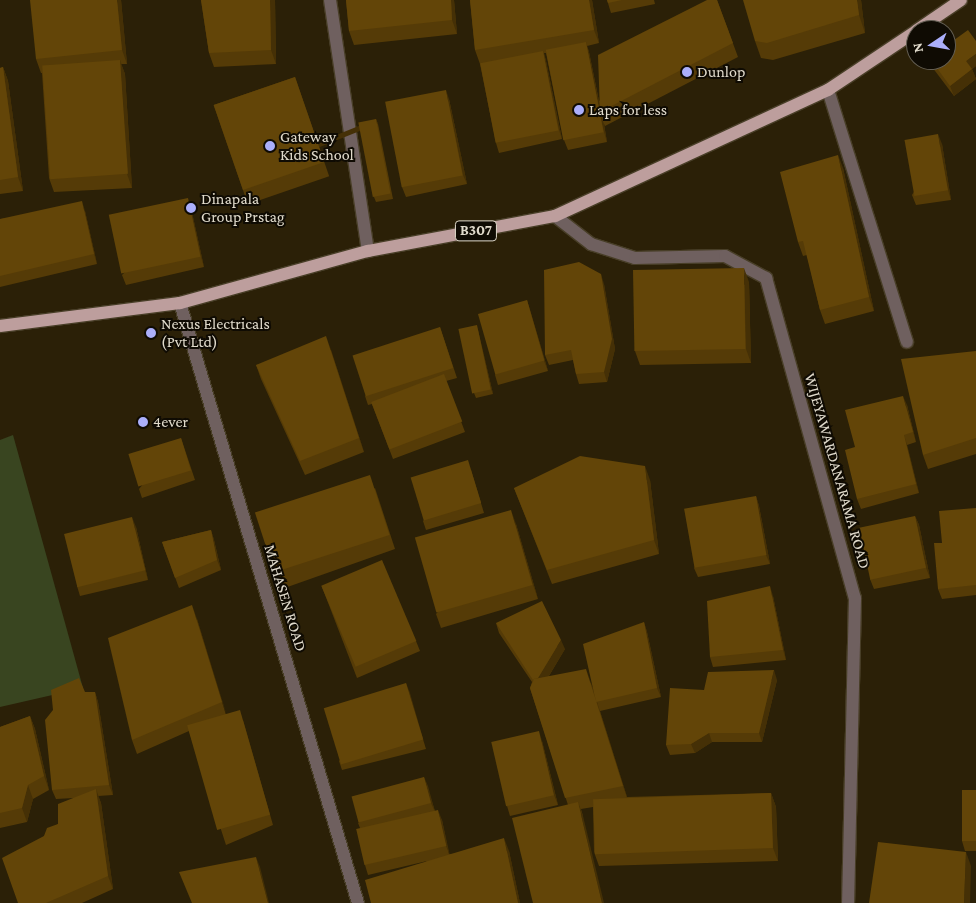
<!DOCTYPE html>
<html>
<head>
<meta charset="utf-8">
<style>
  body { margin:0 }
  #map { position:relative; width:976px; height:903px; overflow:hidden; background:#2b2007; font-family:"Crimson Pro",serif }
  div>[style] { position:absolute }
  .green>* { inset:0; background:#394520 }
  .roads { filter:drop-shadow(1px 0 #483e27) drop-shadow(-1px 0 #483e27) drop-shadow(0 1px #483e27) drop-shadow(0 -1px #483e27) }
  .minor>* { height:12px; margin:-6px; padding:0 6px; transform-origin:6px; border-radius:6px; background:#6f605f }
  .major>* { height:12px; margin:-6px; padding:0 6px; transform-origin:6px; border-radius:6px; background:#bd9e9d }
  .wall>* { inset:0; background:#553b07; transform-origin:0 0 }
  .shaded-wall>* { inset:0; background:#453006; transform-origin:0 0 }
  .building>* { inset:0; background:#634508; transform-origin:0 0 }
  .dots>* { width:14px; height:14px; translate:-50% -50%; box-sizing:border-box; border:2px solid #0f0b03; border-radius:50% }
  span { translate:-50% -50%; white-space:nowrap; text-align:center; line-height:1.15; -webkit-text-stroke:4px #0f0b03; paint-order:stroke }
  .shield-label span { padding:1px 4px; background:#0f0b03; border:1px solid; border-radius:4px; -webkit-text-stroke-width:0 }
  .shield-label { font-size:15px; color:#e1dbcc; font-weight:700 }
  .poi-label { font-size:16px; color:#e1dbcc }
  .left { translate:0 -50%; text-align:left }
  .street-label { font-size:16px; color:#e1dbcc }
  .north { position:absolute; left:906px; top:20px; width:50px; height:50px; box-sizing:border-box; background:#0f0b03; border:1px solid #635e53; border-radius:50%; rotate:258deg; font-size:14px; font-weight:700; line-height:20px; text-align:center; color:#e1dbcc }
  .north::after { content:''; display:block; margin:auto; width:18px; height:22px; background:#abaffb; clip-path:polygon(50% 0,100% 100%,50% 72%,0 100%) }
</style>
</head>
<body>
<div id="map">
  <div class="green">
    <div style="clip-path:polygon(13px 435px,83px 688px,0 707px,0 440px)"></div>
  </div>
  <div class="roads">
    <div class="minor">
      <div style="left:330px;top:0;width:254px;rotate:81.4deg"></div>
      <div style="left:828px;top:90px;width:264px;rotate:72.6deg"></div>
      <div style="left:555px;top:216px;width:46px;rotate:37.9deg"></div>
      <div style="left:591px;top:244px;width:46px;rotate:17.7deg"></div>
      <div style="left:635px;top:258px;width:90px;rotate:-1.3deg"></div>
      <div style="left:725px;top:256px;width:47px;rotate:28.2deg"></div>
      <div style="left:766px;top:278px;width:332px;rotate:74.5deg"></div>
      <div style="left:855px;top:598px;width:305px;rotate:91.3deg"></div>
      <div style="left:180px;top:303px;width:626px;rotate:73.48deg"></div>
    </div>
    <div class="major">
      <div style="left:917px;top:30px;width:53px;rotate:-34.3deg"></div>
      <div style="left:0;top:326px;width:181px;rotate:-7.3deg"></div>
      <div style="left:180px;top:303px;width:195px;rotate:-15.5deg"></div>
      <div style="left:368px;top:251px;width:190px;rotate:-10.6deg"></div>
      <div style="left:555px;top:216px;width:301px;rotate:-24.8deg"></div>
      <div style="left:828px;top:90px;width:106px;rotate:-33.8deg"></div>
    </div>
  </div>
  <div class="wall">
    <div style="clip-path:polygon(121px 0,127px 64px,121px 64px,125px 74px,132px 188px,54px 192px,49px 178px,42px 73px,41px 73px,36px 59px)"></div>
    <div style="clip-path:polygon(201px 0,275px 0,276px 64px,214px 67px,209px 53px)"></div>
    <div style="clip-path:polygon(346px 0,454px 0,457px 34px,354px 45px,349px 31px)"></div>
    <div style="clip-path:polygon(470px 0,592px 0,599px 43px,587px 46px,589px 52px,599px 101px,717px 0,738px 57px,605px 126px,604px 124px,607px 142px,568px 150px,564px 140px,546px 53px,544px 53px,546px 61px,562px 139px,499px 153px,496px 143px,480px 64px,475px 50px)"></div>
    <div style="clip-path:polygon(607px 0,654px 0,655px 4px,611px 13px)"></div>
    <div style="clip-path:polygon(861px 0,865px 33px,773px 60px,761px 58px,755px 41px)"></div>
    <div style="clip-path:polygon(950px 43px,976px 66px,972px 69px,976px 79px,954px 96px,929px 63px,928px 60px,946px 60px)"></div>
    <div style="clip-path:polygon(3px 67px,8px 81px,23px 191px,0 194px,0 68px)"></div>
    <div style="left:295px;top:77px;width:105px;height:86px;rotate:71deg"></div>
    <div style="clip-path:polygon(449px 99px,467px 184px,406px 197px,402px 187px)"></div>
    <div style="clip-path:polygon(376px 119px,378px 124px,393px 199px,376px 202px,374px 197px)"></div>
    <div style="clip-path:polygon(942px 144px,951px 200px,916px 205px,912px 195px)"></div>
    <div style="clip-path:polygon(843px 168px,874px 311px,825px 324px,820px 310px,807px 255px,803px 256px,798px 242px)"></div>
    <div style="clip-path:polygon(191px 208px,204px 267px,126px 285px,122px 275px)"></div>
    <div style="clip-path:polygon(85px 211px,97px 264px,0 287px,0 219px)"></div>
    <div style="clip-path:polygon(749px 282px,751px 363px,640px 365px,635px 351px)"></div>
    <div style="clip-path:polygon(604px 284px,615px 349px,607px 382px,579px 384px,576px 374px,573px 360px,549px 365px,545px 355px)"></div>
    <div style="clip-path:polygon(527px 300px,530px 310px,548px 371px,498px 385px,495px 375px)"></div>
    <div style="clip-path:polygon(440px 327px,457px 378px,446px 381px,465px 432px,393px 459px,372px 404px,368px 405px,365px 396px)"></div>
    <div style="clip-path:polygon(478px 330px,493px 394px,476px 398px,474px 393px)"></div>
    <div style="clip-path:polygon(331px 350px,364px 452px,305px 475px,261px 379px,256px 365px)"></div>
    <div style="clip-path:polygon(976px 351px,976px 454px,928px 469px,923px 455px)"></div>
    <div style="clip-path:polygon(907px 405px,916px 442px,907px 445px,919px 493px,861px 509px,857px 499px,855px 447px)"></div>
    <div style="clip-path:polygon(181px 438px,195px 480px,142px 498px,139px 489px)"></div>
    <div style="clip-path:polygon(471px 470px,484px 513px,426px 530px,423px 521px)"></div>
    <div style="clip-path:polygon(650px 480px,659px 554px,552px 584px,514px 488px)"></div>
    <div style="clip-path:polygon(375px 488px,395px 549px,279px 590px,274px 576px)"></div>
    <div style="clip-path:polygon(756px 496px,759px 506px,770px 564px,698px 577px,694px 568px)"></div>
    <div style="clip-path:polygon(976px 508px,976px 595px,942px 599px,938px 589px,942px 543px)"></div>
    <div style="clip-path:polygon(915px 516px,919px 525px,930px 578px,874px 589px,870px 579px)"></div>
    <div style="clip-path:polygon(516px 524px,538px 599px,441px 628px,436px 614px)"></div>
    <div style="clip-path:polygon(136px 527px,148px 580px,80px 596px,77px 586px)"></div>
    <div style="clip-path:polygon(211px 530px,214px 540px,221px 570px,179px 588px,162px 542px)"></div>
    <div style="clip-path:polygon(322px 587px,416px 641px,420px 651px,357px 678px)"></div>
    <div style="clip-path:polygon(773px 596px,786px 660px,713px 667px,710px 657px)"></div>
    <div style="clip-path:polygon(197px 619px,226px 715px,243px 720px,273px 825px,226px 845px,189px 731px,137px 754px,132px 740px)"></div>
    <div style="clip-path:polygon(644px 622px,647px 632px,661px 697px,600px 711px,627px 797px,771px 793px,776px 807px,778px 861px,599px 866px,594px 852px,593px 807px,581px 809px,583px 816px,568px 805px,530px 688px,532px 682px,499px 633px,496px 623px,565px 649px,549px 676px,591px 683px,595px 694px)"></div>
    <div style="clip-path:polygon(777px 680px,762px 742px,712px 742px,695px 753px,670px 755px,666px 745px,704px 690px)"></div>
    <div style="clip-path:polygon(406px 683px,426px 749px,342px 770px,339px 761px)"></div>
    <div style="clip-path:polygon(95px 692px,98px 702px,113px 795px,98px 796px,101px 803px,113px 889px,82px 903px,18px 903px,44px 836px,58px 824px,74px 798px,56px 799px,52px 790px)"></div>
    <div style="clip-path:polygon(30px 716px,35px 729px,49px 790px,33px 799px,27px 822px,0 828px,0 727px)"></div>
    <div style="clip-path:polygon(542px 741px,558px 805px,510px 816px,507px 806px)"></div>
    <div style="clip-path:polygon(424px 777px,435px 811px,442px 820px,449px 854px,509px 851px,520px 903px,371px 903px,427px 861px,368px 875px,365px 865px,360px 828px,358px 823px)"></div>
    <div style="clip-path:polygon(976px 790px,976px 851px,965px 851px,962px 841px)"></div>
  </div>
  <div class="shaded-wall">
    <div style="clip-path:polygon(117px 0,121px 0,127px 64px,122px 50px)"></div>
    <div style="clip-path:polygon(270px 0,275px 0,276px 64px,271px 50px)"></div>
    <div style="clip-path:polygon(451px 0,454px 0,457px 34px,452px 20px)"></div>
    <div style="clip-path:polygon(589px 0,592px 0,599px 43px,594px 30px)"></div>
    <div style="clip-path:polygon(857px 0,861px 0,865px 33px,859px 15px)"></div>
    <div style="clip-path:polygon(586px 42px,589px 52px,601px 111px,600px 112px)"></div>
    <div style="clip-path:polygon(543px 51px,546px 61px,562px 139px,559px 130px)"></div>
    <div style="clip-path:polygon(976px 54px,976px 66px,970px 71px,966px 61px)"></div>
    <div style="clip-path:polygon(120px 60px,125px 74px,132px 188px,127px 174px)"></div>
    <div style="clip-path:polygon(3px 67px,8px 81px,23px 191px,18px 177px)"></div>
    <div style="clip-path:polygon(972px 69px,976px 79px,954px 96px,950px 86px)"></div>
    <div style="clip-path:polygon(446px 90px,449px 99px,467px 184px,463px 175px)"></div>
    <div style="clip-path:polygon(600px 114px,604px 124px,607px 142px,604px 132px)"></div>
    <div style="left:376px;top:119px;width:5px;height:76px;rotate:68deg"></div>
    <div style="clip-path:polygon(938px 134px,942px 144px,951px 200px,948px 190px)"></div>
    <div style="clip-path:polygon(838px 155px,843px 168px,874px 311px,869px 297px)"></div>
    <div style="clip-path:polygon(188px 198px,191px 208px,204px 267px,201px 257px)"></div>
    <div style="clip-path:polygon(82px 201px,85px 211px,97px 264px,94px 254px)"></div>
    <div style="clip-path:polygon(744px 268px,749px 282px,751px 363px,746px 349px)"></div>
    <div style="clip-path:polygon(601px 274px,604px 284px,615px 349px,607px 382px,604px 372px)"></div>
    <div style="clip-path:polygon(527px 300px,530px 310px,548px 371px,544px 361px)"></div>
    <div style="clip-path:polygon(477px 325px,478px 330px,493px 394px,491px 389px)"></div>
    <div style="clip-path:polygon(326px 336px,331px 350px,364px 452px,359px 438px)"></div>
    <div style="clip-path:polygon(903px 396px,907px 405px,916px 442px,913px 432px)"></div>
    <div style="clip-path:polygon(904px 435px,907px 445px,919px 493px,916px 484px)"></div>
    <div style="clip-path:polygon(645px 466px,650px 480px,659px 554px,654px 540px)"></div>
    <div style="clip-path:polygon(756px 496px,759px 506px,770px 564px,766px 555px)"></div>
    <div style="clip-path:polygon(511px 510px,516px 524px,538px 599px,533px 585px)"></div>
    <div style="clip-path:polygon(915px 516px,919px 525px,930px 578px,926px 568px)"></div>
    <div style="clip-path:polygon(132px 517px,136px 527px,148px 580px,145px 570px)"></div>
    <div style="clip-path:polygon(211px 530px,214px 540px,221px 570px,217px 560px)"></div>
    <div style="clip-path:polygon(770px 586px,773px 596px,786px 660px,783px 650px)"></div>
    <div style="clip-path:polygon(192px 605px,197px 619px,227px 716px,222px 702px)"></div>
    <div style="clip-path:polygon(644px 622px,647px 632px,661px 697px,657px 688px)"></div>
    <div style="clip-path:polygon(561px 640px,565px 649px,539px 692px,535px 683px)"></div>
    <div style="clip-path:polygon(586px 669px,591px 683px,628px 800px,623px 786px)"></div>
    <div style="clip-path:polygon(774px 670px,777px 680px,762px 742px,759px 733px)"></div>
    <div style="clip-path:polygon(406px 683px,410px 693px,426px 749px,423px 739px)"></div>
    <div style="clip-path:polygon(95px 692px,98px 702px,113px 795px,109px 785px)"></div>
    <div style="clip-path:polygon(30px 716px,35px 729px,49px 790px,44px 776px)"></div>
    <div style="clip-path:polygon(539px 731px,542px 741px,558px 805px,554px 795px)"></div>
    <div style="clip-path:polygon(709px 733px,712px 742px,695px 753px,691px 744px)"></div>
    <div style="clip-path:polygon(424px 777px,428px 786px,435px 812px,431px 803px)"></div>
    <div style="clip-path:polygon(28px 785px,33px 799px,27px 822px,22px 808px)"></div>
    <div style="clip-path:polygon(96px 789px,101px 803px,113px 889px,108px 876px)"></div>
    <div style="clip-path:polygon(771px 793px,776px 807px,778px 861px,773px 848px)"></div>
    <div style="clip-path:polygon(578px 802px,583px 816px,604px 903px,602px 903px)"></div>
    <div style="clip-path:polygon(438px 810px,442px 820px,450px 856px,446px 846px)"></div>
    <div style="clip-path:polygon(504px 838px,509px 851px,520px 903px,518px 903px)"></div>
    <div style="clip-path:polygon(966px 852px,971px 866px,970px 903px,964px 903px)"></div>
    <div style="clip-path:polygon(256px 857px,260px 867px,269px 903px,268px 903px)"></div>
  </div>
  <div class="building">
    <div style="clip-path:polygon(30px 0,117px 0,122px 50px,36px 59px)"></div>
    <div style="clip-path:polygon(201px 0,270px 0,271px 50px,209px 53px)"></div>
    <div style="clip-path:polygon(346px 0,451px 0,452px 20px,349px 31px)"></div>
    <div style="clip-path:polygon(470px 0,589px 0,594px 30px,475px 50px)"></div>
    <div style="clip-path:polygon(607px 0,622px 0,608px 3px)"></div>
    <div style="clip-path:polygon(707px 0,717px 0,733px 43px,600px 112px,598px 55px)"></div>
    <div style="clip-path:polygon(743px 0,857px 0,859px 15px,767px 43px,755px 41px)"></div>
    <div style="clip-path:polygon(968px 30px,976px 41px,976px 54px,966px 61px,972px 69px,950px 86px,931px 60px,946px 60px,946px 38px,950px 43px)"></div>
    <div style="left:586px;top:42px;width:92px;height:41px;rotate:79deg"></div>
    <div style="left:543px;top:51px;width:81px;height:64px;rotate:79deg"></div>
    <div style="left:120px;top:60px;width:114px;height:78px;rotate:86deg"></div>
    <div style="clip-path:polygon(3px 67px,18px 177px,0 180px,0 68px)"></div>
    <div style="left:295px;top:77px;width:90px;height:86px;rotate:71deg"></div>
    <div style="left:446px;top:90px;width:87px;height:62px;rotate:79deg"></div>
    <div style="left:376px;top:119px;width:76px;height:18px;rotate:79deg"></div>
    <div style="left:938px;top:134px;width:57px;height:34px;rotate:80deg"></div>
    <div style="clip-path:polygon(838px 155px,869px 297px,820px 310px,803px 241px,798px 242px,780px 172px)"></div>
    <div style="left:188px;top:198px;width:60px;height:81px;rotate:78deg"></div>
    <div style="clip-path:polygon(82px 201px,94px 254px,0 276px,0 219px)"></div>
    <div style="clip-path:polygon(579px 262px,601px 274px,612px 339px,604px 372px,576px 374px,571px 350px,545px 355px,544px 270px)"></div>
    <div style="left:744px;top:268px;width:81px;height:111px;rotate:89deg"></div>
    <div style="left:527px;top:300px;width:63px;height:51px;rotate:74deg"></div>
    <div style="left:477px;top:325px;width:66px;height:19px;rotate:78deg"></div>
    <div style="left:440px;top:327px;width:43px;height:92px;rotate:72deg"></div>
    <div style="clip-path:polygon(326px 336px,359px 438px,300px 461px,256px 365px)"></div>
    <div style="clip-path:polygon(976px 351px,976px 438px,923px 455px,901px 359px)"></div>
    <div style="left:444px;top:374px;width:51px;height:78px;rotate:69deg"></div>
    <div style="clip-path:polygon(903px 396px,913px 432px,904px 435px,916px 484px,857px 499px,845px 450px,855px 447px,845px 410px)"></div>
    <div style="left:181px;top:438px;width:34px;height:55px;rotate:73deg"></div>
    <div style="clip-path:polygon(580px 456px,645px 466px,654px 540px,547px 570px,514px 488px)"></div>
    <div style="left:468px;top:460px;width:45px;height:60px;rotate:73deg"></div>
    <div style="left:370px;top:475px;width:63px;height:121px;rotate:72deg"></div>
    <div style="left:756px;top:496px;width:60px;height:73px;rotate:80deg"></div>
    <div style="clip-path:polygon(976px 508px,976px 585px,938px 589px,934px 543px,942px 543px,939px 511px)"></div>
    <div style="left:511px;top:510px;width:78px;height:100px;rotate:74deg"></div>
    <div style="left:915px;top:516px;width:53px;height:57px;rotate:78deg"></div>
    <div style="left:132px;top:517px;width:55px;height:70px;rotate:76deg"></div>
    <div style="clip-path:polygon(211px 530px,217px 560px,175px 578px,162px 542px)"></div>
    <div style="left:382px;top:560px;width:88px;height:66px;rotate:67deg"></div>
    <div style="clip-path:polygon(770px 586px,783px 650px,710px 657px,707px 601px)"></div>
    <div style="clip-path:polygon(542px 601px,561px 640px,538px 678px,534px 679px,533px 680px,496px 623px)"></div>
    <div style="clip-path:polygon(192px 605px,222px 702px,132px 740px,108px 638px)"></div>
    <div style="clip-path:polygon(644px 622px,657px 688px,596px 702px,583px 644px)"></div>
    <div style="clip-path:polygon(586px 669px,623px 786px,565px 798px,530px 688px,534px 679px)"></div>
    <div style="clip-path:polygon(774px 670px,759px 733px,709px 733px,691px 744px,666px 745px,670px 688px,704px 690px,708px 672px)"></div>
    <div style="clip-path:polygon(79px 678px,85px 692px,95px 692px,109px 785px,52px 790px,45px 720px,53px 710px,51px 690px)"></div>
    <div style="left:406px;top:683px;width:59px;height:86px;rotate:73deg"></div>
    <div style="left:240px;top:710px;width:109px;height:55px;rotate:74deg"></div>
    <div style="clip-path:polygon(30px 716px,44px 776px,28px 785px,22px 808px,0 813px,0 727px)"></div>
    <div style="left:539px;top:731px;width:66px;height:49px;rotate:77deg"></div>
    <div style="left:424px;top:777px;width:27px;height:75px;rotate:75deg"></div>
    <div style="clip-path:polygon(96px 789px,108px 876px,46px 903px,18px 903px,2px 858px,44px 836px,47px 828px,58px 824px,58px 804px)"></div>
    <div style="left:962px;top:790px;width:14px;height:51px"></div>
    <div style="left:771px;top:793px;width:55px;height:178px;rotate:88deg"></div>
    <div style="clip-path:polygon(578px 802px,602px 903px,533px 903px,512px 818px)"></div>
    <div style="left:438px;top:810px;width:37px;height:84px;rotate:77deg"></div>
    <div style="clip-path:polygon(504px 838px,518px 903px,371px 903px,365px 880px)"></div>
    <div style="clip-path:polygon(878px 842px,966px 852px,964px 903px,869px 903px)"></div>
    <div style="clip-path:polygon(256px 857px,268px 903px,192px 903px,179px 872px)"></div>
  </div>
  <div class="dots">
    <div style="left:687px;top:72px;background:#abaffb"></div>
    <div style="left:579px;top:110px;background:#abaffb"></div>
    <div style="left:270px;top:146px;background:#abaffb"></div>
    <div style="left:191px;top:208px;background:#abaffb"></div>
    <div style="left:151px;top:333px;background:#abaffb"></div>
    <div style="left:143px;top:422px;background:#abaffb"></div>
  </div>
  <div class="shield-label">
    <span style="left:476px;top:231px">B307</span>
  </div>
  <div class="poi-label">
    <span class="left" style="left:697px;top:72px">Dunlop</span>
    <span class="left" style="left:589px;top:110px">Laps for less</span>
    <span class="left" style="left:280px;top:146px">Gateway<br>Kids School</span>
    <span class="left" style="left:201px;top:208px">Dinapala<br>Group Prstag</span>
    <span class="left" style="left:161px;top:333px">Nexus Electricals<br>(Pvt Ltd)</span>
    <span class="left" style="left:153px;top:422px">4ever</span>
  </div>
  <div class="street-label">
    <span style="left:837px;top:471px;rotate:74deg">WIJEYAWARDANARAMA ROAD</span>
    <span style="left:285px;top:598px;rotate:73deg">MAHASEN ROAD</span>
  </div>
  <div class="north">N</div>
</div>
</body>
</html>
